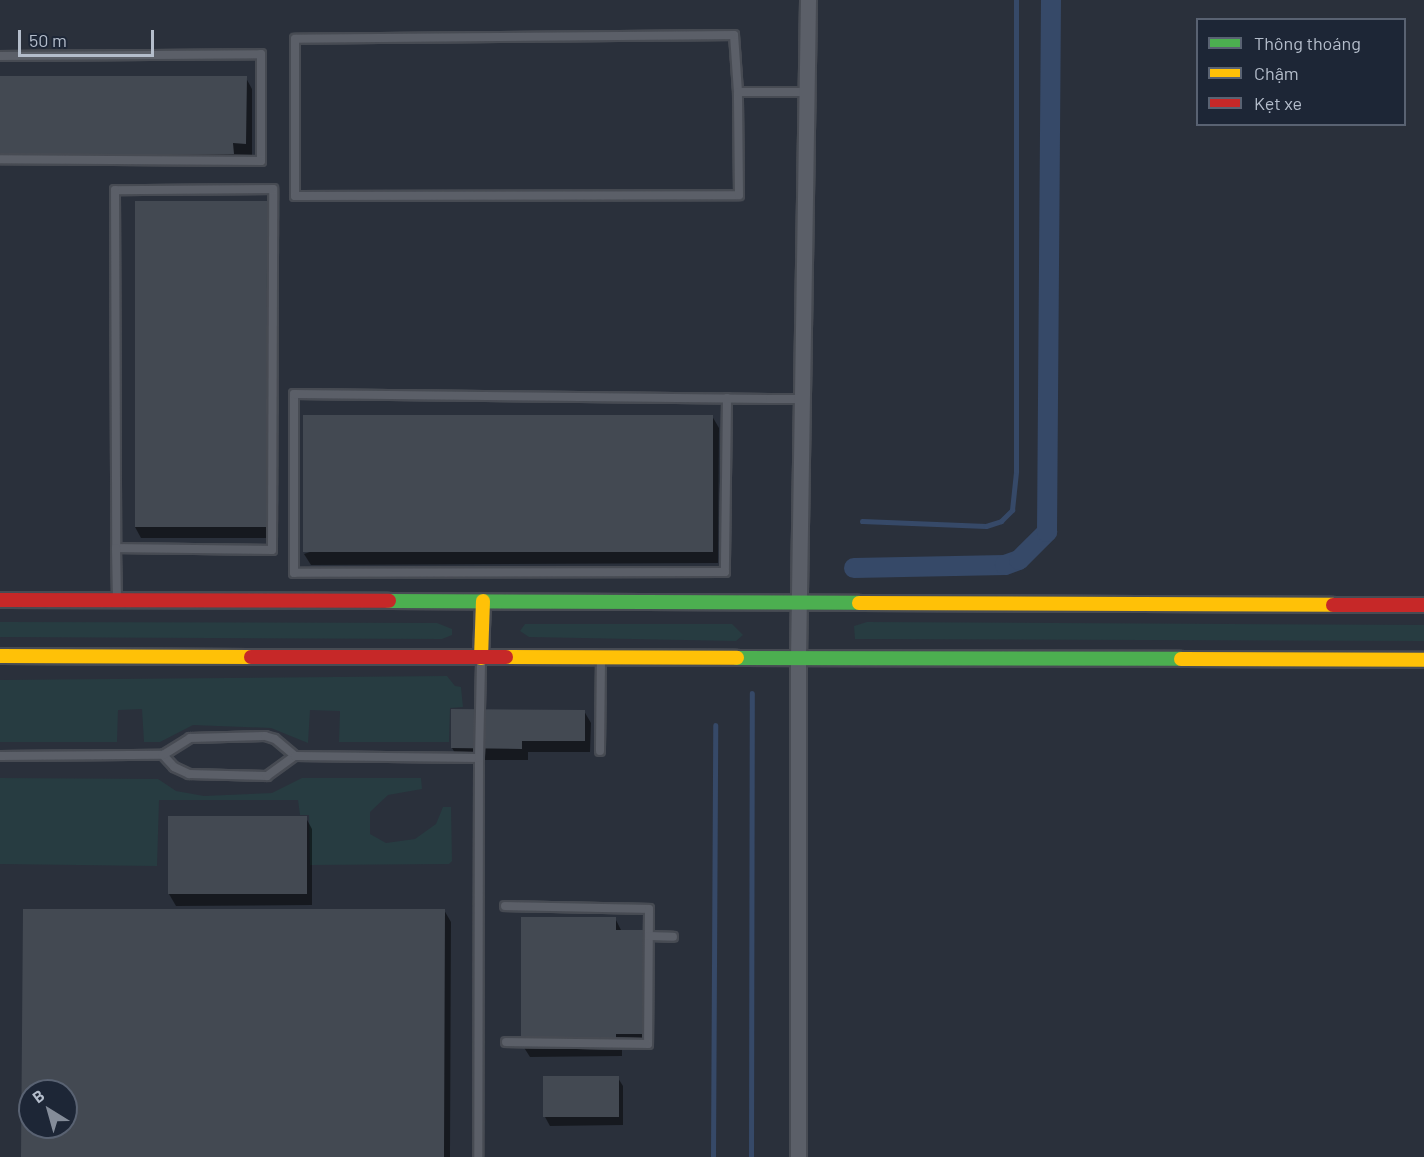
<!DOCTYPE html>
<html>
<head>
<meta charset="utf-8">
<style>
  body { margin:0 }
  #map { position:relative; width:1424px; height:1157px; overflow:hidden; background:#2a303b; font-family:Barlow,sans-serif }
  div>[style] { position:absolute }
  .green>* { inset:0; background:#273c41 }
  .shadow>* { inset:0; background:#0007 }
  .stream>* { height:5px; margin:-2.5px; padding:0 2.5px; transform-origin:2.5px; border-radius:2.5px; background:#364968 }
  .canal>* { height:20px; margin:-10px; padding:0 10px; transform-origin:10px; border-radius:10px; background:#364968 }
  .building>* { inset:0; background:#434952; transform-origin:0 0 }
  .roads { filter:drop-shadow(2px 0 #474b53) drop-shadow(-2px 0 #474b53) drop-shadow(0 2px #474b53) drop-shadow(0 -2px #474b53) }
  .lane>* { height:8px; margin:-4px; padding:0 4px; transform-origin:4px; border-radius:4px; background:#5b5f68 }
  .street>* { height:15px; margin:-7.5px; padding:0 7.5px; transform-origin:7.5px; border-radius:7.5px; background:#5b5f68 }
  .fast>* { height:14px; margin:-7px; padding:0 7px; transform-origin:7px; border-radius:7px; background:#4caf50 }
  .slow>* { height:14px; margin:-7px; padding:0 7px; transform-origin:7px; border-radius:7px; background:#ffc107 }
  .jam>* { height:14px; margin:-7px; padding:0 7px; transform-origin:7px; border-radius:7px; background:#c62828 }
  span { translate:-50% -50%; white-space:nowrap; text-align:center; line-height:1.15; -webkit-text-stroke:4.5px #1d2636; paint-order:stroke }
  .legend { position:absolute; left:1196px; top:18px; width:210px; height:108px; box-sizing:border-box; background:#1d2636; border:2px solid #596272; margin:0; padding:8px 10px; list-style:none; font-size:18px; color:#b4bdcb }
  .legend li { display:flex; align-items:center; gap:12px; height:30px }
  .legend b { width:30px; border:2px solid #596272 }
  .north { position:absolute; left:18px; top:1079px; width:60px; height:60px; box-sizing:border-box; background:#1d2636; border:2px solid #596272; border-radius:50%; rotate:323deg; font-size:16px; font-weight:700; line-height:24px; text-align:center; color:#b4bdcb }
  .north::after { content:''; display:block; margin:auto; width:21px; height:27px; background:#848c99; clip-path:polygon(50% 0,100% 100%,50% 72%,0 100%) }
  .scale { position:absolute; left:18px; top:30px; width:136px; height:27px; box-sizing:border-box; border:3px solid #b4bdcb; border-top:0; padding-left:8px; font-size:18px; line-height:21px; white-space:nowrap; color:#b4bdcb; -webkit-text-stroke:4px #1d2636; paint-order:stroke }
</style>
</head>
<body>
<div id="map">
  <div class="green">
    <div style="clip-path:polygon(0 622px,437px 623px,452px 629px,452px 635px,442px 639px,0 637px)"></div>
    <div style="clip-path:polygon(867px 622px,1424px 625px,1424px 641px,855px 639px,854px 626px)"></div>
    <div style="clip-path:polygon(525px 624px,732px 624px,743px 635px,736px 641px,529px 637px,520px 631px)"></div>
    <div style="clip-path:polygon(447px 676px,455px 686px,461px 687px,463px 707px,450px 708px,449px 742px,339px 742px,340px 711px,310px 710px,308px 743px,271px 728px,193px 725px,160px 742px,144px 742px,142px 709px,118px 710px,117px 742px,0 742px,0 680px)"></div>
    <div style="clip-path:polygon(0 778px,158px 779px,176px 791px,204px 796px,272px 793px,302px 778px,421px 778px,422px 789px,388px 795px,370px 812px,370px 834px,386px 843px,415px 839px,436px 824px,443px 807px,451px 807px,452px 861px,449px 864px,310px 865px,309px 815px,300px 815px,298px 800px,159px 800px,157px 866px,0 864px)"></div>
  </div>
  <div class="shadow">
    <div style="clip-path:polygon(0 77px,246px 78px,252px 89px,252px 155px,239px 155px,239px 166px,0 165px)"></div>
    <div style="clip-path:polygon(266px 202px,273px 214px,272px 538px,141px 538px,135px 527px)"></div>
    <div style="clip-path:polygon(712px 416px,719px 428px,718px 563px,311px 565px,304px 554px)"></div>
    <div style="clip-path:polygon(452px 711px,584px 711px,591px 723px,590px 752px,528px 752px,528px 760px,459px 760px,452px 748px)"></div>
    <div style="clip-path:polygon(306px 818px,312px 829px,312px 905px,176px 906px,169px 894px)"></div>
    <div style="clip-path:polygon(evenodd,444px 910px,451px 922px,450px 1157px,23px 1157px,24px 911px,444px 910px,30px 1091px,66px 1091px,66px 1127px,30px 1127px,30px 1091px)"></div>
    <div style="clip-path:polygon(615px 918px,622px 932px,642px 932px,649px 943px,649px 1045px,622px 1045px,622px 1056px,530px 1057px,523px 1046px)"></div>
    <div style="clip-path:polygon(618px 1078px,623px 1086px,623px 1125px,550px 1126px,545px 1117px)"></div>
  </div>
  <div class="stream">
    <div style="left:862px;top:521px;width:124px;rotate:2.3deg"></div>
    <div style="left:986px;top:526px;width:16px;rotate:-18deg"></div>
    <div style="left:1001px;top:521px;width:16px;rotate:-45deg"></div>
    <div style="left:1012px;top:510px;width:39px;rotate:-84deg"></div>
    <div style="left:1016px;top:471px;width:471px;rotate:-90deg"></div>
    <div style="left:713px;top:1157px;width:432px;rotate:-89.7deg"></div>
    <div style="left:751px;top:1157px;width:464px;rotate:-89.9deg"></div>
  </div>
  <div class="canal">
    <div style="left:854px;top:568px;width:151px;rotate:-1.1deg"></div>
    <div style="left:1005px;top:565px;width:15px;rotate:-20deg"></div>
    <div style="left:1019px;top:560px;width:40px;rotate:-45deg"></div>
    <div style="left:1047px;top:532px;width:532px;rotate:-89.57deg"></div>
  </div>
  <div class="building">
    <div style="clip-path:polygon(0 76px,247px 76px,246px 144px,233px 143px,234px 154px,0 154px)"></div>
    <div style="left:135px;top:201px;width:132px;height:326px"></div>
    <div style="left:713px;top:415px;width:137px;height:410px;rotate:90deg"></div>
    <div style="clip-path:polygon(451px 709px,585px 710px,585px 741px,522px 741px,522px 749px,451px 748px)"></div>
    <div style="left:307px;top:816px;width:78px;height:139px;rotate:90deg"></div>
    <div style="clip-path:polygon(evenodd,23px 909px,445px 909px,444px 1157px,21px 1157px,23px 909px,30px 1091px,66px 1091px,66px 1127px,30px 1127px,30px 1091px)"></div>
    <div style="clip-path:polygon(521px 917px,616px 917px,616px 930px,643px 930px,644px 1034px,616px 1034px,616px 1045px,521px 1046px)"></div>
    <div style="left:619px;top:1076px;width:41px;height:76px;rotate:90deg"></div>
  </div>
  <div class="roads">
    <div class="lane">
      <div style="left:0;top:56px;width:261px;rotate:-0.4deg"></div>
      <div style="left:261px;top:54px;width:107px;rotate:90deg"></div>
      <div style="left:261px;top:161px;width:261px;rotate:-179.6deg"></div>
      <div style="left:738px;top:92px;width:57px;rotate:-94deg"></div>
      <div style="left:734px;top:35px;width:439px;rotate:179.5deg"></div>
      <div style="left:295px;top:39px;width:157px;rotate:90deg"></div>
      <div style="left:295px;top:196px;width:444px;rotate:-0.1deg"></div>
      <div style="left:739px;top:195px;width:103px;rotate:-90.6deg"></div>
      <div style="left:738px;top:92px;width:69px"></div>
      <div style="left:727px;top:398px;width:174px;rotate:90.7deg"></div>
      <div style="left:725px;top:572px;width:431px;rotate:179.9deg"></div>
      <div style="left:294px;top:573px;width:179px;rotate:-90deg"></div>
      <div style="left:294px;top:394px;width:476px;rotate:0.6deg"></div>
      <div style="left:770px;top:399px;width:33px"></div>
      <div style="left:116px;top:548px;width:156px;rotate:0.7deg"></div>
      <div style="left:272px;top:550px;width:361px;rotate:-89.8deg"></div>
      <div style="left:273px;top:189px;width:158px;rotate:179.6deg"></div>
      <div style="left:115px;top:190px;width:358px;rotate:89.8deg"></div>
      <div style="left:116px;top:548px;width:51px;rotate:88.9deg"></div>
      <div style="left:600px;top:751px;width:91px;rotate:-89.4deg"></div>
      <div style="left:163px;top:755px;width:16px;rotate:47deg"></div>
      <div style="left:174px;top:767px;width:17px;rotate:25deg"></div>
      <div style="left:189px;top:774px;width:78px;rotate:1.5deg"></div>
      <div style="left:267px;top:776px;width:34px;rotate:-36deg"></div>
      <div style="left:0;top:756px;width:163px;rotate:-0.4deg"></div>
      <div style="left:163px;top:755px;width:32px;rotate:-32deg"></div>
      <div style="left:190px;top:738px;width:75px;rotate:-1.5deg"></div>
      <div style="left:265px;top:736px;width:10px;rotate:17deg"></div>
      <div style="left:275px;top:739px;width:26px;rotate:40deg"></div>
      <div style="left:295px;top:756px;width:184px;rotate:0.6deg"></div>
      <div style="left:479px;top:758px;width:399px;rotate:90.1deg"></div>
      <div style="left:479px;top:758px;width:97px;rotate:-88.8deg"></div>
      <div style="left:505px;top:906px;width:144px;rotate:1.2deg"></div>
      <div style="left:649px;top:909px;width:135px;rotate:90.4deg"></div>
      <div style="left:648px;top:1044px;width:142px;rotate:-179.2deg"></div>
      <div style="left:649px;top:936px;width:24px;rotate:2deg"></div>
    </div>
    <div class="street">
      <div style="left:798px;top:1157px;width:498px;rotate:-90deg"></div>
      <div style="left:798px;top:659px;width:659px;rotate:-89.13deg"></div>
    </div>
    <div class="fast">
      <div style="left:389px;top:601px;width:470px;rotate:0.2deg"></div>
      <div style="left:737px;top:658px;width:444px;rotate:0.1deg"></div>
    </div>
    <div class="slow">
      <div style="left:859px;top:603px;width:474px;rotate:0.2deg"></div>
      <div style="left:0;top:656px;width:251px;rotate:0.2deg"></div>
      <div style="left:506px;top:657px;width:231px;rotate:0.2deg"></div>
      <div style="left:481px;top:658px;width:57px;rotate:-88deg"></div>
      <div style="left:1181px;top:659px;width:243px;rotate:0.2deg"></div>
    </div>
    <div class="jam">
      <div style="left:0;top:600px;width:389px;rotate:0.1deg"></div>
      <div style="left:1333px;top:605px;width:91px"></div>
      <div style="left:251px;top:657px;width:255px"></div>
    </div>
  </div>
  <ul class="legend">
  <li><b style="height:8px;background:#4caf50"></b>Thông thoáng</li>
  <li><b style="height:8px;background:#ffc107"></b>Chậm</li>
  <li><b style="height:8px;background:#c62828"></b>Kẹt xe</li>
  </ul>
  <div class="north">B</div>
  <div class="scale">50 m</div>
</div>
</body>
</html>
